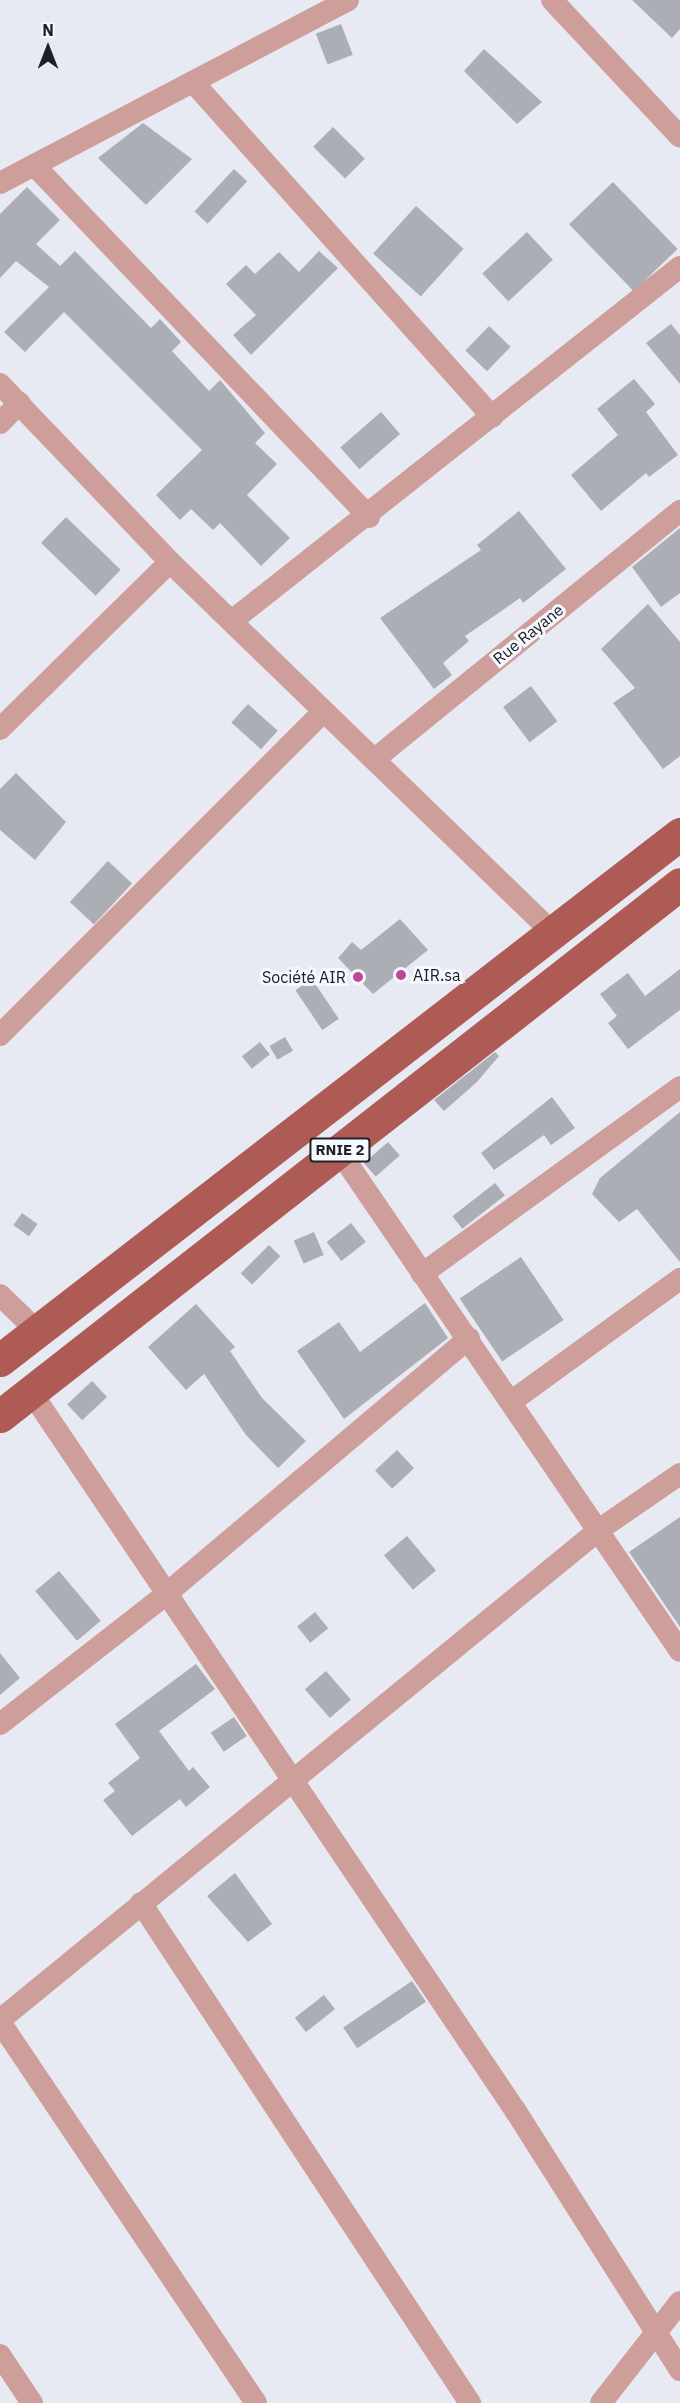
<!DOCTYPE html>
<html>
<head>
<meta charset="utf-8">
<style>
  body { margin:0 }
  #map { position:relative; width:680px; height:2403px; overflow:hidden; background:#e8eaf3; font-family:"IBM Plex Sans",sans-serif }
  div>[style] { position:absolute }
  .building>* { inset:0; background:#acaeb6; transform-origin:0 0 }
  .minor>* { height:22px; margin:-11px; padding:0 11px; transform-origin:11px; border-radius:11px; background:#ce9e9a }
  .primary>* { height:33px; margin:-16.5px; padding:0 16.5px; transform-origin:16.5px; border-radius:16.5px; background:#ae5b56 }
  .dots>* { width:16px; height:16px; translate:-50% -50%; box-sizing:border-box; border:3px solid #f6f8ff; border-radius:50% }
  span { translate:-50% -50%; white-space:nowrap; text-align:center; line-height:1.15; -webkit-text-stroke:6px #f6f8ff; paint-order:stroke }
  .shield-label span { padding:2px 4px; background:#f6f8ff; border:2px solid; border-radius:4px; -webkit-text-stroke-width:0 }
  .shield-label { font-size:15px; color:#202024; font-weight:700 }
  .street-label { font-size:16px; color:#202024 }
  .poi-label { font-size:16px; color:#202024 }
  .left { translate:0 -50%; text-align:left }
  .right { translate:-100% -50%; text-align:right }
  .north { position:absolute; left:18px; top:18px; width:60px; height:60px; -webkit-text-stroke:4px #f6f8ff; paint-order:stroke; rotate:0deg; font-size:16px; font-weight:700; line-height:24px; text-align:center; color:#202024 }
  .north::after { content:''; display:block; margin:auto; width:21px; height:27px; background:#202024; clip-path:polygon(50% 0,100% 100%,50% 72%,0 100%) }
</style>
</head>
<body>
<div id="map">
  <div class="building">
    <div style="clip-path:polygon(632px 0,680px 0,680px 29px,672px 38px)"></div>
    <div style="left:341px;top:24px;width:33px;height:27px;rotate:69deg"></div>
    <div style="clip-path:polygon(484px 49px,542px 102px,517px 124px,464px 71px)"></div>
    <div style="clip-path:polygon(143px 123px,192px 159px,146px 205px,98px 158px)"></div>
    <div style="left:333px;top:127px;width:45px;height:28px;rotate:45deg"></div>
    <div style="left:234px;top:169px;width:18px;height:58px;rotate:43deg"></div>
    <div style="left:613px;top:182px;width:93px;height:61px;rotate:46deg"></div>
    <div style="clip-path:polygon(27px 187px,60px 220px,36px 244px,60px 266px,75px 251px,151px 328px,160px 319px,181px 342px,172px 351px,209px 391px,220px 380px,265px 433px,255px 443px,277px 464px,247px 495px,290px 538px,261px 566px,220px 523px,213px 530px,191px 509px,180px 520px,156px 495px,202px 450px,64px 312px,25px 352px,4px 332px,49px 287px,16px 261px,0 278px,0 214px)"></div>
    <div style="left:416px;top:206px;width:64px;height:64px;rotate:42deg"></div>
    <div style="left:527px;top:232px;width:38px;height:61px;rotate:47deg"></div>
    <div style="clip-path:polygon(319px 251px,338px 268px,251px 355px,233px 335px,256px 315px,226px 284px,246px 265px,255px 274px,279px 252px,299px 272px)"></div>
    <div style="clip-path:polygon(671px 324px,680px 335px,680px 384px,646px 343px)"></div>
    <div style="left:489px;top:326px;width:30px;height:34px;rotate:44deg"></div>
    <div style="clip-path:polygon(634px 379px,655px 404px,646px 412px,678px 455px,649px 477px,646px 473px,601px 511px,571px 475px,618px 435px,597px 409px)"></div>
    <div style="left:381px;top:412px;width:29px;height:54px;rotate:49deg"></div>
    <div style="clip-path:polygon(519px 511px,566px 569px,523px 603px,520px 598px,465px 636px,469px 641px,443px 663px,452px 675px,434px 689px,380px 618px,481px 550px,477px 545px)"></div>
    <div style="left:66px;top:517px;width:76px;height:36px;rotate:44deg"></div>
    <div style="clip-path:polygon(680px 528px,680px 593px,661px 607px,632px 567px)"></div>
    <div style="clip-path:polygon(648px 604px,680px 642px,680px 756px,663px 769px,613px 703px,635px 688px,601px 649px)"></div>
    <div style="left:531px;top:686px;width:44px;height:35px;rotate:53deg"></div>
    <div style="left:248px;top:704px;width:40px;height:25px;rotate:42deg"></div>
    <div style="clip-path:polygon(16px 773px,66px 822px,35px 860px,0 830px,0 789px)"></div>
    <div style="left:108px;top:861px;width:33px;height:56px;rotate:43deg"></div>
    <div style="clip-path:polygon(400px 919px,428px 950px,373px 994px,338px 958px,352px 942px,361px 950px)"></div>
    <div style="clip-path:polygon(680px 969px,680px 1010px,628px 1049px,608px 1023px,617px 1016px,600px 994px,628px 973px,645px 996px)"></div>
    <div style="left:312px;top:979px;width:48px;height:20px;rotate:56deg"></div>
    <div style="left:285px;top:1037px;width:16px;height:18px;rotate:60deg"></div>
    <div style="left:260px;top:1042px;width:16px;height:23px;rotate:52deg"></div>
    <div style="clip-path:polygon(495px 1052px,499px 1056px,477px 1082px,444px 1111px,434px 1100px)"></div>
    <div style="clip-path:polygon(552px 1097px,575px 1128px,551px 1145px,544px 1135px,494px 1170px,481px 1153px)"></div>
    <div style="clip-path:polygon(680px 1112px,680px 1262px,637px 1209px,619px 1222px,592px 1194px,600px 1178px)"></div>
    <div style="left:388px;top:1142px;width:18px;height:32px;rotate:49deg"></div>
    <div style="left:495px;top:1183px;width:16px;height:54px;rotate:52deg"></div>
    <div style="left:22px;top:1213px;width:19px;height:15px;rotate:35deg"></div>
    <div style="left:351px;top:1223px;width:24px;height:31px;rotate:52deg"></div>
    <div style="left:314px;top:1232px;width:25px;height:22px;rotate:67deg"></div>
    <div style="left:269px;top:1245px;width:16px;height:40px;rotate:45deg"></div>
    <div style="left:521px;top:1257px;width:76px;height:74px;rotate:56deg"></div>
    <div style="clip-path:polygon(425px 1303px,448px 1338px,344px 1419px,297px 1351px,339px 1322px,360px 1352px)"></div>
    <div style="clip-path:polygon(196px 1304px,235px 1347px,230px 1351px,262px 1398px,306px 1441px,278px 1468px,246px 1435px,204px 1374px,186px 1390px,148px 1347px)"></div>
    <div style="left:92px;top:1381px;width:22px;height:34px;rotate:47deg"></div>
    <div style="left:397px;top:1450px;width:25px;height:30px;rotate:47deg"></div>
    <div style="clip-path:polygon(680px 1517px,680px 1627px,629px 1552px)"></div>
    <div style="left:407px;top:1536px;width:45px;height:30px;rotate:50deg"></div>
    <div style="left:59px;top:1571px;width:65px;height:31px;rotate:50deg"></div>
    <div style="left:315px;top:1612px;width:21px;height:23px;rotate:51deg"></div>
    <div style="clip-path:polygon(0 1653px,20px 1678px,0 1695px)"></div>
    <div style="clip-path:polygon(196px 1664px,215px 1689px,159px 1731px,189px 1771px,193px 1767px,210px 1787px,186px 1807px,180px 1799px,132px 1836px,103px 1800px,115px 1791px,108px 1783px,140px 1758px,115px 1724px)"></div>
    <div style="left:326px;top:1671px;width:38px;height:28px;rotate:49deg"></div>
    <div style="left:234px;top:1717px;width:23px;height:28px;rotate:56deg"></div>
    <div style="clip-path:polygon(235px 1873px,272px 1924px,248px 1942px,207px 1896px)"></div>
    <div style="left:412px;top:1981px;width:25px;height:83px;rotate:56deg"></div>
    <div style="left:324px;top:1995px;width:18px;height:37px;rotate:52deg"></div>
  </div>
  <div class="minor">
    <div style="left:552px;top:0;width:187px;rotate:46.9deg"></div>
    <div style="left:193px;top:82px;width:449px;rotate:48.2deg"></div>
    <div style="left:34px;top:165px;width:486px;rotate:46.4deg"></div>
    <div style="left:0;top:183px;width:393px;rotate:-27.7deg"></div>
    <div style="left:0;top:384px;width:246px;rotate:46.3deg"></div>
    <div style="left:170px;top:562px;width:532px;rotate:44.09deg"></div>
    <div style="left:0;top:423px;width:28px;rotate:-46deg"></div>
    <div style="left:233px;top:620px;width:570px;rotate:-38.3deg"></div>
    <div style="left:0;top:729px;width:238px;rotate:-44.5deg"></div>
    <div style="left:376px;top:758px;width:392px;rotate:-39.1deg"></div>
    <div style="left:0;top:1035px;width:457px;rotate:-45deg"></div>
    <div style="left:339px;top:1151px;width:605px;rotate:55.71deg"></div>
    <div style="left:422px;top:1274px;width:319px;rotate:-35.9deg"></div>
    <div style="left:0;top:1295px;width:52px;rotate:44.2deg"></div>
    <div style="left:31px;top:1392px;width:866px;rotate:56.02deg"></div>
    <div style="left:515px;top:2110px;width:308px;rotate:57.6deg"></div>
    <div style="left:512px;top:1401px;width:208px;rotate:-36deg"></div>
    <div style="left:0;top:1724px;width:209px;rotate:-38deg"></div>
    <div style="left:165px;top:1595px;width:398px;rotate:-40.2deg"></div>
    <div style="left:141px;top:1903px;width:599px;rotate:56.66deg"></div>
    <div style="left:0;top:2020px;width:775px;rotate:-39.29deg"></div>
    <div style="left:600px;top:1529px;width:97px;rotate:-34.5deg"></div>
    <div style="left:0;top:2022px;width:459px;rotate:56.1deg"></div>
    <div style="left:0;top:2355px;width:58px;rotate:56.3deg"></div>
    <div style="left:601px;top:2403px;width:128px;rotate:-52deg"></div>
  </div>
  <div class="primary">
    <div style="left:0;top:1360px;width:860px;rotate:-37.72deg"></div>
    <div style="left:0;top:1416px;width:863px;rotate:-38.04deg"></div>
  </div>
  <div class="dots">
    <div style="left:401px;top:975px;background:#c04597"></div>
    <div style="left:358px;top:977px;background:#c04597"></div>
  </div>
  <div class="shield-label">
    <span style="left:340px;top:1150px">RNIE 2</span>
  </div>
  <div class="street-label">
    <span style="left:528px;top:634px;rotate:-39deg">Rue Rayane</span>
  </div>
  <div class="poi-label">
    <span class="left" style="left:413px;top:975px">AIR.sa</span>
    <span class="right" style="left:346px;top:977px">Société AIR</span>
  </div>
  <div class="north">N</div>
</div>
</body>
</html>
